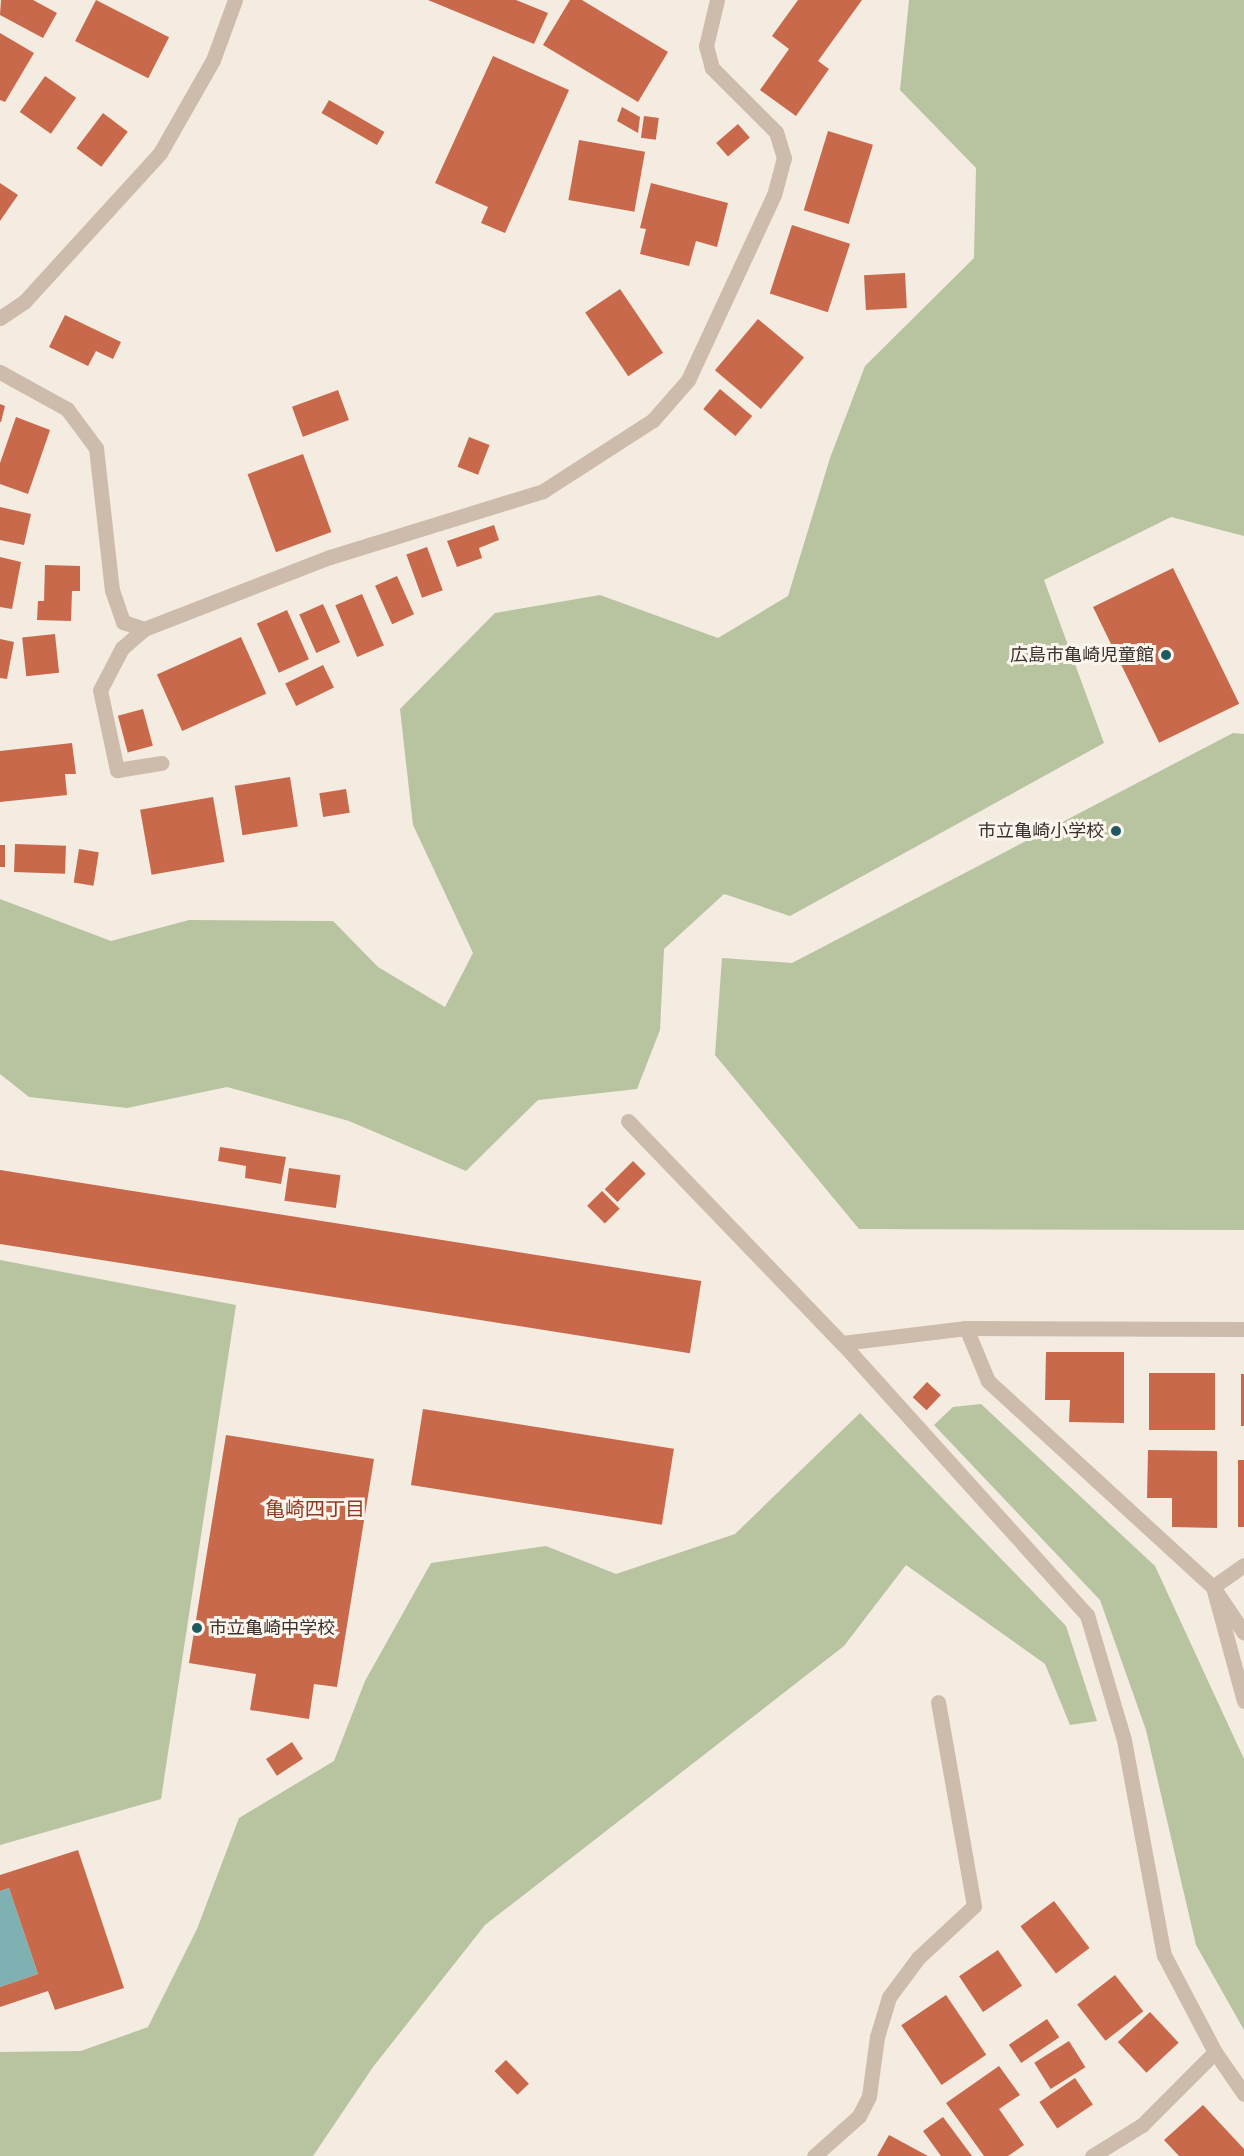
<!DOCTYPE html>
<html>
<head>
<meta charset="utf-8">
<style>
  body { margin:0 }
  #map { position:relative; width:1244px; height:2156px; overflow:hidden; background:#f4ebe1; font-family:Helvetica,"Noto Sans JP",sans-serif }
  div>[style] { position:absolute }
  .green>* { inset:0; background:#b8c4a0 }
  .water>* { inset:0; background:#7fb0b2 }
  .building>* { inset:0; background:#c8694b; transform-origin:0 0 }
  .street>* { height:15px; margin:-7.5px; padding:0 7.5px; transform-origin:7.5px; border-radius:7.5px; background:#cdbbac }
  .dots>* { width:16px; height:16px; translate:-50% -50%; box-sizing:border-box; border:3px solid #fbf5ee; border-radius:50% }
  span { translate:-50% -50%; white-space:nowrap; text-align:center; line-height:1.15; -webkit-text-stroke:6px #fbf5ee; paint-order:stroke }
  .poi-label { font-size:18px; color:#3b302b }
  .right { translate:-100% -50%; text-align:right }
  .left { translate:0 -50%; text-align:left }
  .neighbourhood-label { font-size:20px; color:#8c3b22 }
</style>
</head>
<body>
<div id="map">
  <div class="green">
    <div style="clip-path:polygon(909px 0,1244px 0,1244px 536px,1171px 517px,1044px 580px,1104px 743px,790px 916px,724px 894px,664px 949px,660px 1030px,637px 1089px,538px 1100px,466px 1171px,349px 1121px,227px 1087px,127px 1108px,29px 1097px,0 1074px,0 899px,111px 941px,189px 920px,333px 921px,378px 967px,445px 1007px,473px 953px,413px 825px,400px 709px,495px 613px,600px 595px,718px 638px,788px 596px,830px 458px,865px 366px,974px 258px,976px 168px,900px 90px)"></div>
    <div style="clip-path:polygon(1233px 733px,1244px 734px,1244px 1230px,859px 1229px,715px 1055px,722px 958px,792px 963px)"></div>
    <div style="clip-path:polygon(0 1260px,236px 1305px,161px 1799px,0 1845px)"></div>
    <div style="clip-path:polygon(981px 1404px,1155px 1566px,1244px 1759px,1244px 2030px,1196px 1945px,1146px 1730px,1100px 1600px,934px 1425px,953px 1407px)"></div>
    <div style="clip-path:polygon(860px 1413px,1066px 1626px,1097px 1721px,1070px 1725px,1045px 1664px,906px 1565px,844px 1646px,485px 1925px,373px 2067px,313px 2156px,0 2156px,0 2052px,81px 2051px,148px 2027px,197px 1929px,239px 1818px,334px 1761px,365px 1681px,431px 1563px,546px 1546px,616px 1574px,735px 1534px)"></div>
  </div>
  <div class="water">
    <div style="clip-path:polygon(9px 1888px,38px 1974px,0 1987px,0 1891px)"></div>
  </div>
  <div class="building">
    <div style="clip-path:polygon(1px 0,33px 0,57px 13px,43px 38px,0 15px)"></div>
    <div style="left:96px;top:0;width:82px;height:46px;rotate:27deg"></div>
    <div style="clip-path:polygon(428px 0,516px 0,548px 13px,534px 44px)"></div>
    <div style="clip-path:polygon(570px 0,582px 0,668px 52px,638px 102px,543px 45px)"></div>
    <div style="clip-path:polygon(798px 0,862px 0,818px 61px,829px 69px,796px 116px,760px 90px,789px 49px,772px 36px)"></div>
    <div style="clip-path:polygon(0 33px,34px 53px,5px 102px,0 100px)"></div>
    <div style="clip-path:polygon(493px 56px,569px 90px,505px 233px,481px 223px,488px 207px,435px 183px)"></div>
    <div style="left:45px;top:76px;width:38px;height:44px;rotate:35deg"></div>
    <div style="left:329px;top:100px;width:64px;height:15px;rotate:30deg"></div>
    <div style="clip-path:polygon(622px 107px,640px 117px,638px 133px,617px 121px)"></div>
    <div style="left:103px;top:113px;width:31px;height:44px;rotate:37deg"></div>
    <div style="left:644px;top:116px;width:15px;height:22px;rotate:8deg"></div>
    <div style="left:738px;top:124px;width:18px;height:29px;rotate:49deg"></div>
    <div style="left:828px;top:131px;width:47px;height:83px;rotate:17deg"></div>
    <div style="left:579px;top:140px;width:67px;height:61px;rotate:10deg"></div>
    <div style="clip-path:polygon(0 183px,18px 195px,0 221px)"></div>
    <div style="clip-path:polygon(651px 183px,728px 203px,717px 247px,696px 241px,689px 266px,640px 254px,646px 229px,640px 228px)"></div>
    <div style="left:792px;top:225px;width:61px;height:72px;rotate:18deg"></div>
    <div style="left:905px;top:273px;width:35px;height:41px;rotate:87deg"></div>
    <div style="left:620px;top:289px;width:77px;height:42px;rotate:56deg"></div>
    <div style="clip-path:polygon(65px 315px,121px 342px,113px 359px,96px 351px,88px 366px,49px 347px)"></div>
    <div style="left:758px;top:319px;width:60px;height:67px;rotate:40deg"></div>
    <div style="left:720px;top:389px;width:42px;height:26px;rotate:40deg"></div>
    <div style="left:338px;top:390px;width:32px;height:49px;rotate:70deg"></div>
    <div style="clip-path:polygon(0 404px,5px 406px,1px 422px,0 422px)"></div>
    <div style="clip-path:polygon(16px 417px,50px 430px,28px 494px,0 484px,0 463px)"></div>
    <div style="left:469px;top:437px;width:22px;height:32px;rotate:21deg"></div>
    <div style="left:303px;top:454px;width:83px;height:59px;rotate:70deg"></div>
    <div style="clip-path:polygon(0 507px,31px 514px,24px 545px,0 540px)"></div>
    <div style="clip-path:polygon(494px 525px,499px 540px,479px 548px,482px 558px,457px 567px,447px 541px)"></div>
    <div style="left:427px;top:547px;width:46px;height:22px;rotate:70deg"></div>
    <div style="clip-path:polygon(0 557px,21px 562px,12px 609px,0 607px)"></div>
    <div style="clip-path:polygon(45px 565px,80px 566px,80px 591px,72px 591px,71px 621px,37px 620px,38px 601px,44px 601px)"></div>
    <div style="left:1173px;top:568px;width:151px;height:89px;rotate:64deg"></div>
    <div style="left:397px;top:576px;width:42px;height:24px;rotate:66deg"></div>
    <div style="left:362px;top:594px;width:56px;height:29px;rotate:67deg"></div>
    <div style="left:323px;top:604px;width:42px;height:26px;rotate:66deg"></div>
    <div style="left:287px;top:610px;width:54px;height:33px;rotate:66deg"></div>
    <div style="left:55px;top:634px;width:39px;height:33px;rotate:84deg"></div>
    <div style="left:241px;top:637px;width:62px;height:92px;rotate:66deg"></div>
    <div style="clip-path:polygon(0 639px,14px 642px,7px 679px,0 678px)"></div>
    <div style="left:323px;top:665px;width:25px;height:42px;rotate:64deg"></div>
    <div style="left:143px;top:709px;width:38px;height:26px;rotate:75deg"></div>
    <div style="clip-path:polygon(72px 743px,76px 774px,65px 774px,67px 795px,0 802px,0 751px)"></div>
    <div style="left:290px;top:777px;width:50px;height:56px;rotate:81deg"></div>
    <div style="left:346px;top:789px;width:24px;height:27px;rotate:81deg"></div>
    <div style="left:213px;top:797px;width:66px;height:74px;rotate:80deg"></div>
    <div style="left:15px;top:844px;width:51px;height:28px;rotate:2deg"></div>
    <div style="left:0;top:845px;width:5px;height:22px"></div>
    <div style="left:79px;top:849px;width:20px;height:34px;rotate:9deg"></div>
    <div style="clip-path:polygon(220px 1147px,286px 1157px,281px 1184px,245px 1178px,246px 1166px,218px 1161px)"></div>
    <div style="left:633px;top:1161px;width:18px;height:40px;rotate:45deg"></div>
    <div style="left:289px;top:1168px;width:52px;height:33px;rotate:8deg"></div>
    <div style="left:0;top:1170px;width:710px;height:73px;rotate:9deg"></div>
    <div style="left:602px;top:1191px;width:25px;height:21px;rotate:45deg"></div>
    <div style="clip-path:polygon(1046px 1352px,1124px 1352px,1124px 1423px,1069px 1422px,1070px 1400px,1045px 1400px)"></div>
    <div style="left:1149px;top:1373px;width:66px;height:57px"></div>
    <div style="left:1241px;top:1374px;width:3px;height:52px"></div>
    <div style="left:927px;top:1382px;width:19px;height:21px;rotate:43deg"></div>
    <div style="left:423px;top:1409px;width:254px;height:77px;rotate:9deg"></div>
    <div style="clip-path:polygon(226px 1435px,374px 1459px,337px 1687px,314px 1684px,309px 1719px,250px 1710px,256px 1674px,189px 1663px)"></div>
    <div style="clip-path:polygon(1148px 1450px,1217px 1451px,1217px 1528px,1172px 1527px,1172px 1498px,1147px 1498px)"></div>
    <div style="left:1238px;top:1460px;width:6px;height:67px"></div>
    <div style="left:292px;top:1742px;width:20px;height:31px;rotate:57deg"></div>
    <div style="clip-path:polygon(78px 1850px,124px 1988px,55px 2010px,48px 1991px,0 2007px,0 1987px,38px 1974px,9px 1888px,0 1891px,0 1875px)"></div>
    <div style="left:1054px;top:1901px;width:59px;height:42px;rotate:53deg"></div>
    <div style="left:998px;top:1950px;width:43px;height:47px;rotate:56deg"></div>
    <div style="left:1115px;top:1975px;width:46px;height:48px;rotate:52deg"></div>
    <div style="left:946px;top:1995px;width:72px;height:54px;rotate:56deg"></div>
    <div style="left:1150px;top:2012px;width:42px;height:44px;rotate:47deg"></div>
    <div style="left:1047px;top:2019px;width:22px;height:46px;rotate:56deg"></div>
    <div style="left:1069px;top:2041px;width:31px;height:41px;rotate:58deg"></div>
    <div style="left:506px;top:2060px;width:33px;height:16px;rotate:46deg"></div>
    <div style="clip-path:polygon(999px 2066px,1020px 2095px,999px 2109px,1024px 2145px,1008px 2156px,984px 2156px,946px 2103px)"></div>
    <div style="left:1075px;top:2078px;width:32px;height:43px;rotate:56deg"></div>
    <div style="clip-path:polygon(1203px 2105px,1244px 2149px,1244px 2156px,1179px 2156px,1164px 2140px)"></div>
    <div style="clip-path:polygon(943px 2117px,972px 2156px,941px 2156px,923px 2131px)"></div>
    <div style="clip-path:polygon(889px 2135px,928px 2156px,877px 2156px)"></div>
  </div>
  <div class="street">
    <div style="left:0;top:318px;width:29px;rotate:-34deg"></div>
    <div style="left:24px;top:302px;width:202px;rotate:-47.6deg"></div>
    <div style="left:160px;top:153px;width:107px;rotate:-60.3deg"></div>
    <div style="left:213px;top:60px;width:64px;rotate:-69.9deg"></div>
    <div style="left:0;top:372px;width:77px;rotate:28.9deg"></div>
    <div style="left:67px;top:409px;width:49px;rotate:53.4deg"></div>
    <div style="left:96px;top:448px;width:143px;rotate:83.6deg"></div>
    <div style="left:112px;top:590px;width:34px;rotate:71deg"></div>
    <div style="left:123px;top:622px;width:22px;rotate:18deg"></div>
    <div style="left:144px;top:629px;width:199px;rotate:-21.2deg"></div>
    <div style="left:330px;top:557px;width:223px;rotate:-17.2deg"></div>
    <div style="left:543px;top:491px;width:131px;rotate:-32.8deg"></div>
    <div style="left:653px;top:420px;width:53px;rotate:-48.8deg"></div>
    <div style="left:688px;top:380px;width:204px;rotate:-65.1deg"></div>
    <div style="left:774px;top:195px;width:38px;rotate:-75deg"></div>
    <div style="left:784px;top:158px;width:27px;rotate:-107deg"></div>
    <div style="left:776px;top:132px;width:91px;rotate:-135deg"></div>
    <div style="left:712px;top:68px;width:23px;rotate:-105deg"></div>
    <div style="left:706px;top:46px;width:47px;rotate:-76.6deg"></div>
    <div style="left:144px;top:629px;width:29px;rotate:139deg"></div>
    <div style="left:122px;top:648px;width:47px;rotate:117.6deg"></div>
    <div style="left:100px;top:690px;width:82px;rotate:78deg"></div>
    <div style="left:117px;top:770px;width:45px;rotate:-9deg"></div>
    <div style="left:628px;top:1121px;width:308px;rotate:46.1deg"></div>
    <div style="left:842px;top:1343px;width:125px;rotate:-6.9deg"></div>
    <div style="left:966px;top:1328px;width:278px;rotate:0.2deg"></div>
    <div style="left:966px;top:1328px;width:57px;rotate:67.5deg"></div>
    <div style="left:988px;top:1381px;width:305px;rotate:42.5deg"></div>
    <div style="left:1213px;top:1587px;width:118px;rotate:74.8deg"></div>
    <div style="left:842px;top:1343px;width:366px;rotate:48deg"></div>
    <div style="left:1087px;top:1615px;width:130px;rotate:73.5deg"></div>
    <div style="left:1124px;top:1740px;width:219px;rotate:79.5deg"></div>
    <div style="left:1164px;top:1955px;width:110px;rotate:62.3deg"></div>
    <div style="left:1215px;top:2052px;width:51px;rotate:55.4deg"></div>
    <div style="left:1244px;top:1565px;width:38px;rotate:145deg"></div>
    <div style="left:1213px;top:1587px;width:55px;rotate:56deg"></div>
    <div style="left:814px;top:2156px;width:60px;rotate:-41.6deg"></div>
    <div style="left:859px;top:2116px;width:22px;rotate:-63deg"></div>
    <div style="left:869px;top:2096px;width:60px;rotate:-82.3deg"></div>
    <div style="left:877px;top:2037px;width:42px;rotate:-73.3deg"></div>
    <div style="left:889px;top:1997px;width:49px;rotate:-53.4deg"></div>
    <div style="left:918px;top:1958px;width:76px;rotate:-42.9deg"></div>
    <div style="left:974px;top:1906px;width:207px;rotate:-100deg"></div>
    <div style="left:1092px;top:2156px;width:59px;rotate:-31.8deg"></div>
    <div style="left:1142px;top:2125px;width:103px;rotate:-45deg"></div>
  </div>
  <div class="dots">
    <div style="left:1166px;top:655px;background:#1f5a5e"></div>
    <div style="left:1116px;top:831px;background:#1f5a5e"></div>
    <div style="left:197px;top:1628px;background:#1f5a5e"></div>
  </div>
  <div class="poi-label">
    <span class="right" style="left:1154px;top:655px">広島市亀崎児童館</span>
    <span class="right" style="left:1104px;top:831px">市立亀崎小学校</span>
    <span class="left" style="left:209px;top:1628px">市立亀崎中学校</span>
  </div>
  <div class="neighbourhood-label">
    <span style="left:315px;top:1509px">亀崎四丁目</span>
  </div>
</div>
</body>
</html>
